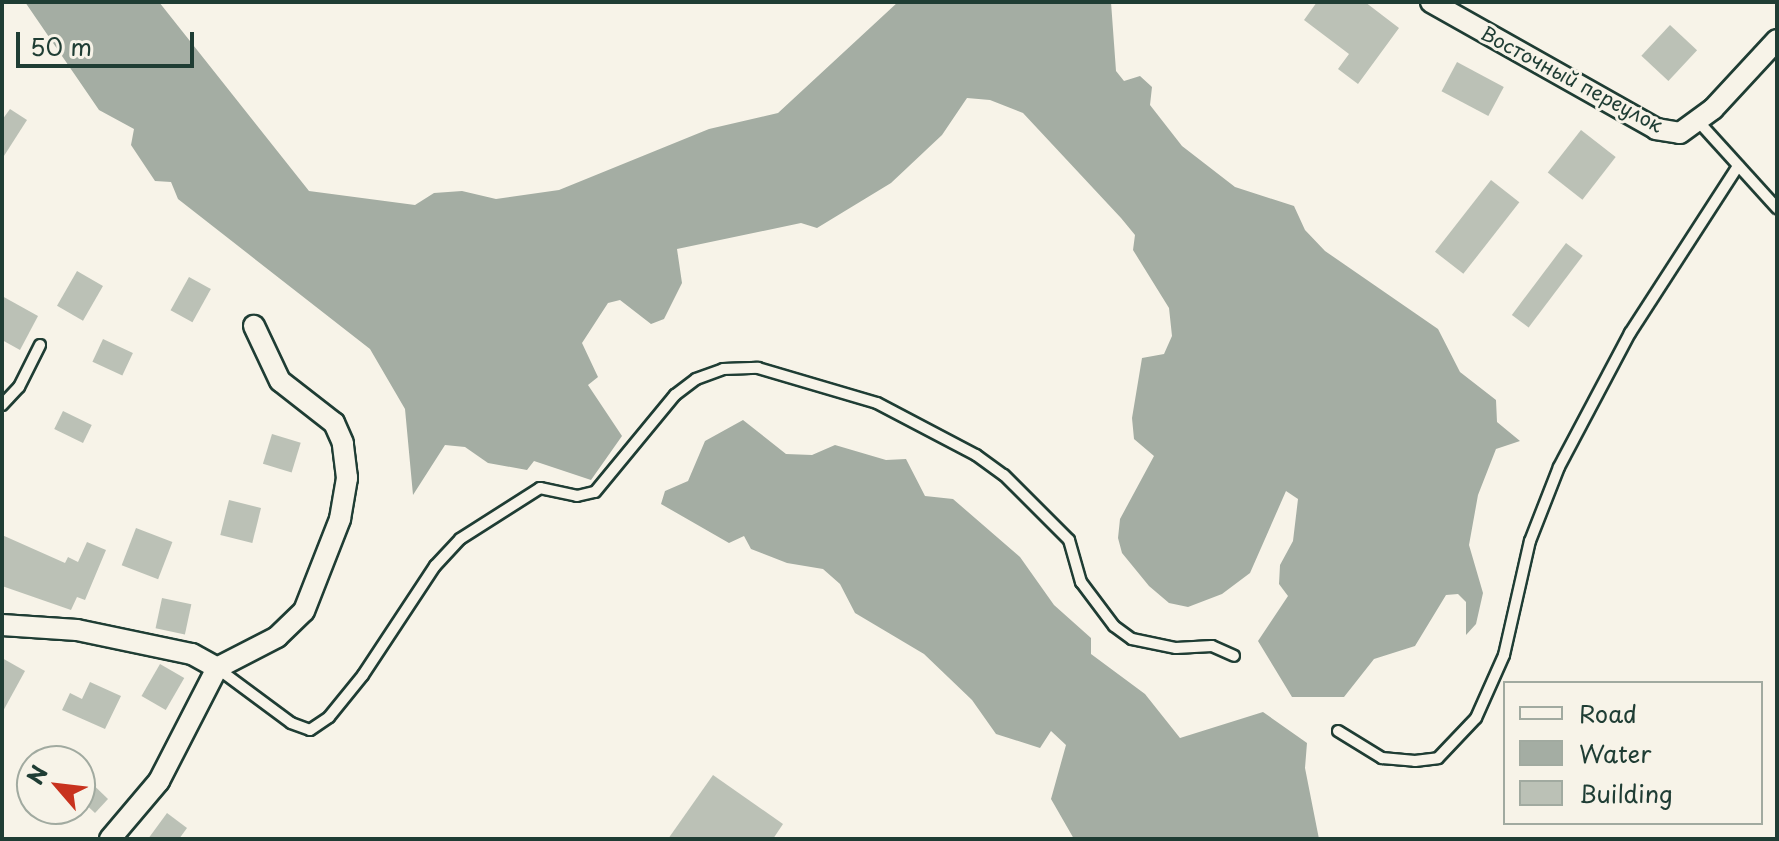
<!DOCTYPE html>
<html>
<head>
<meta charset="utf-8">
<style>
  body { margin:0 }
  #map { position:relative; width:1779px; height:841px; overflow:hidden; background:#f7f3e8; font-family:"Playpen Sans",sans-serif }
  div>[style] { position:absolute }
  .water>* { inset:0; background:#a4ada3 }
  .building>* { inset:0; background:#bbc1b6; transform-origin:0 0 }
  .roads { filter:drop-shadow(2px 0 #1f3d34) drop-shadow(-2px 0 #1f3d34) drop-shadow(0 2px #1f3d34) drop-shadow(0 -2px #1f3d34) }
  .service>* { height:10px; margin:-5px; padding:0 5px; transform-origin:5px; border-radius:5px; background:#f7f3e8 }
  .minor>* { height:20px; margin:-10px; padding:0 10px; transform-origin:10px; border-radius:10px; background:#f7f3e8 }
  span { translate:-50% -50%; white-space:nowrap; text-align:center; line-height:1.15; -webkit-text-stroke:6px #f7f3e8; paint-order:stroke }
  .street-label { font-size:20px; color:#1f3d34 }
  .frame { position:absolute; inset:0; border:4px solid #1f3d34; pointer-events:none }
  .legend { position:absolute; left:1503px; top:681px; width:260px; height:144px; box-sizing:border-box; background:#f7f3e8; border:2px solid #a1aaa0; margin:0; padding:10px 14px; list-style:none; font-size:24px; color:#1f3d34 }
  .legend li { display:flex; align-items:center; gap:16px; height:40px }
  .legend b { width:40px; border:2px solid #a1aaa0 }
  .north { position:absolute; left:16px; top:745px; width:80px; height:80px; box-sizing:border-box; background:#f7f3e8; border:2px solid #a1aaa0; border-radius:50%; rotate:298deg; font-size:22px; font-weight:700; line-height:32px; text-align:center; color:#1f3d34 }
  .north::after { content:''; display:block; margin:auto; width:28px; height:36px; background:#c8321e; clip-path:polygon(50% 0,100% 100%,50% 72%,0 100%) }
  .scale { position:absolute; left:16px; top:32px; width:178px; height:36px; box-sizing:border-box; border:4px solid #1f3d34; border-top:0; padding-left:10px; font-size:24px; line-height:28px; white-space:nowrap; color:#1f3d34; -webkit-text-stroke:6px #f7f3e8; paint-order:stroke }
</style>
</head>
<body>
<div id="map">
  <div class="water">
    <div style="clip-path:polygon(25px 2px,159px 2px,309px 191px,415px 205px,434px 193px,462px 191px,496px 199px,559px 190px,709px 129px,778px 113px,898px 2px,1111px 2px,1116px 71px,1124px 81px,1140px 76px,1152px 87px,1150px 105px,1182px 146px,1235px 187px,1294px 206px,1305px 230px,1325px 251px,1438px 329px,1460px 372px,1496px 400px,1497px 422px,1520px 441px,1496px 449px,1478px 495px,1469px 545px,1483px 593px,1476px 624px,1466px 635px,1466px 602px,1458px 594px,1446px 595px,1415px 646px,1374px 659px,1344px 697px,1292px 697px,1258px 641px,1288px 596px,1279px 584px,1280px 565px,1293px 541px,1298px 499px,1286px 491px,1250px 573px,1222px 594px,1188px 607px,1169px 603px,1149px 586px,1122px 553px,1118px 538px,1120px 519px,1154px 456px,1134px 439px,1132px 418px,1142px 358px,1164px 354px,1172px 336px,1169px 308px,1133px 250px,1135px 235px,1121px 218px,1023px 113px,990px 100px,967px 98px,942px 135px,891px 183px,817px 228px,801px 223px,677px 249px,682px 283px,664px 319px,651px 324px,620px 300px,608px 303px,582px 343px,598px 377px,588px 385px,622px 436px,591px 480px,534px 461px,527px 470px,488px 463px,465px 447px,445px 445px,413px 495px,405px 409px,370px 349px,178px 199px,171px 182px,155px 181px,131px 145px,134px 129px,99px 110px)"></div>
    <div style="clip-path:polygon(743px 420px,786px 454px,812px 455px,835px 445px,886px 460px,906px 459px,925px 496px,953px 499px,1020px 557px,1054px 605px,1091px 638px,1091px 654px,1145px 694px,1180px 738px,1263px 712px,1307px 743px,1305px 768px,1319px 839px,1074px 839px,1051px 799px,1066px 745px,1051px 731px,1040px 748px,996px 734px,972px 700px,924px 654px,855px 613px,840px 584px,823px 569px,787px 563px,751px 549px,744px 536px,729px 543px,661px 504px,665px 491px,688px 481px,705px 441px)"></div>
  </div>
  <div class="building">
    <div style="clip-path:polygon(1317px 2px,1365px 2px,1399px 28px,1358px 84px,1338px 69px,1349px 54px,1304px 20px)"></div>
    <div style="left:1670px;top:25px;width:37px;height:42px;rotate:43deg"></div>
    <div style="left:1457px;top:62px;width:53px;height:33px;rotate:28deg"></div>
    <div style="clip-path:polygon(10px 109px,27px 120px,2px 159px,2px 120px)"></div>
    <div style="left:1581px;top:130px;width:44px;height:54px;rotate:38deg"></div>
    <div style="left:1491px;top:180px;width:36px;height:91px;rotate:38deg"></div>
    <div style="left:1566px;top:243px;width:21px;height:90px;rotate:37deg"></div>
    <div style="left:77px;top:271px;width:30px;height:40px;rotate:30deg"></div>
    <div style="left:189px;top:277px;width:25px;height:38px;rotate:29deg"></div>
    <div style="clip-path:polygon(2px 296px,38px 316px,20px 350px,2px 340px)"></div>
    <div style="left:103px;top:339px;width:33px;height:25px;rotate:25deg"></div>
    <div style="left:63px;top:411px;width:32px;height:20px;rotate:26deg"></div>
    <div style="left:272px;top:434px;width:30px;height:31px;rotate:17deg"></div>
    <div style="left:229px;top:500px;width:33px;height:36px;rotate:14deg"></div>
    <div style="left:136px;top:528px;width:39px;height:40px;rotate:21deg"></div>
    <div style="clip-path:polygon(2px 535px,65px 563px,68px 557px,78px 562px,87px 542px,106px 550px,85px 600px,77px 597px,71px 610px,2px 586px)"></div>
    <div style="left:162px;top:598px;width:30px;height:31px;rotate:12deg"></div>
    <div style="clip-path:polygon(2px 658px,25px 671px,2px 713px)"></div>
    <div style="left:160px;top:664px;width:28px;height:37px;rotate:30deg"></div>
    <div style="clip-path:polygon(90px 682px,121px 696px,105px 729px,62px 710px,70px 693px,82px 699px)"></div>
    <div style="clip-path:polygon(80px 772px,108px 799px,95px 813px,80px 799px)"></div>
    <div style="clip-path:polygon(713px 775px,783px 824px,773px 839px,668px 839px)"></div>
    <div style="clip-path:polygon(167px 813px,187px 828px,179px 839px,148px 839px)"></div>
  </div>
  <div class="roads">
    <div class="service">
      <div style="left:1698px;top:121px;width:118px;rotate:47.8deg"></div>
      <div style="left:2px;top:405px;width:25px;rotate:-47deg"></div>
      <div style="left:19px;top:387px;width:47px;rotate:-63.4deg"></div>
      <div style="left:217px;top:668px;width:92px;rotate:36.6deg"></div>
      <div style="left:291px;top:723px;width:20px;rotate:20deg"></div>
      <div style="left:310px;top:730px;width:23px;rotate:-34deg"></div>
      <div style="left:329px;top:717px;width:54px;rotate:-51deg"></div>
      <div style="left:363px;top:675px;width:131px;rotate:-56.6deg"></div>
      <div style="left:435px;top:566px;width:37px;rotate:-47deg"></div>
      <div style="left:460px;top:539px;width:95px;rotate:-32.5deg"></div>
      <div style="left:540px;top:488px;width:38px;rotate:12deg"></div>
      <div style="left:577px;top:496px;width:18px;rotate:-13deg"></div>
      <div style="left:595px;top:492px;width:126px;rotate:-50.5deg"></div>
      <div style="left:675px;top:395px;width:26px;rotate:-37deg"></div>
      <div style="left:696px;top:379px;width:29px;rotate:-20deg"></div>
      <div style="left:723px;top:369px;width:35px;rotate:-2deg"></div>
      <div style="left:758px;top:368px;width:124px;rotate:16.4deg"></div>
      <div style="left:877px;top:403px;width:112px;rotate:27.7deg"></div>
      <div style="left:976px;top:455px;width:34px;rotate:36deg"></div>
      <div style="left:1004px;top:475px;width:92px;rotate:45deg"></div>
      <div style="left:1069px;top:540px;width:44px;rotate:74.1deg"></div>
      <div style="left:1081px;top:582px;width:55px;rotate:53.1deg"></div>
      <div style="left:1114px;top:626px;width:22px;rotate:36deg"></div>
      <div style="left:1132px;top:639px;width:45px;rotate:11.6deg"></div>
      <div style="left:1176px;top:648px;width:36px;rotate:-3deg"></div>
      <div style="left:1212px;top:646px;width:24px;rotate:24deg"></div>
      <div style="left:1338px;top:731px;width:52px;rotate:31.5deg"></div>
      <div style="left:1382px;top:758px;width:33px;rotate:5deg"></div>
      <div style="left:1415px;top:761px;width:23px;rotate:-7deg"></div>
      <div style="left:1438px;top:758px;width:55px;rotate:-46.5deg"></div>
      <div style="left:1476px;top:718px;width:69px;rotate:-66deg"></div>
      <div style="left:1504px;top:655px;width:117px;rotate:-77.2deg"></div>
      <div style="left:1530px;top:541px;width:79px;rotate:-68.6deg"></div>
      <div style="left:1559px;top:467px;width:152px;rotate:-62.1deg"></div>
      <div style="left:1630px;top:333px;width:199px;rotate:-57.1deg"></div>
    </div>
    <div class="minor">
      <div style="left:1431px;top:2px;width:258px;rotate:29.4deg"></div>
      <div style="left:1656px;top:129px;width:24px;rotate:9deg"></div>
      <div style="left:1680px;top:133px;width:41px;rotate:-36deg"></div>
      <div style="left:1713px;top:109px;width:94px;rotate:-47.2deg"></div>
      <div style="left:2px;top:625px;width:75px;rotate:3.8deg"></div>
      <div style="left:77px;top:630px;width:117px;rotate:11.8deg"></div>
      <div style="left:192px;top:654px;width:29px;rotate:29deg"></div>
      <div style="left:110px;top:839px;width:76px;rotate:-49.8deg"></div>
      <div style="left:159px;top:781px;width:127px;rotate:-62.8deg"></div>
      <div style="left:217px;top:668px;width:68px;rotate:-27.3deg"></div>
      <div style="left:277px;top:637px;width:37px;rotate:-44deg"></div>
      <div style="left:304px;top:611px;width:99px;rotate:-68.6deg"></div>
      <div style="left:340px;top:519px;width:42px;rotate:-80.3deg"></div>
      <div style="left:347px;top:478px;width:35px;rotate:-97deg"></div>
      <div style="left:343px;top:443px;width:22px;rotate:-114deg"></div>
      <div style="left:334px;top:423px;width:68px;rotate:-142.1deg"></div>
      <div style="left:280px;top:381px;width:61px;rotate:-115.3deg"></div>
    </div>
  </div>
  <div class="street-label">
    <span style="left:1572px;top:79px;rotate:28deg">Восточный переулок</span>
  </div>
  <div class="frame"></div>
  <ul class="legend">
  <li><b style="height:10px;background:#f7f3e8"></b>Road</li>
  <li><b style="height:22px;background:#a4ada3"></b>Water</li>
  <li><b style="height:22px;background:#bbc1b6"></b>Building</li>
  </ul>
  <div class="north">N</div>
  <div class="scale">50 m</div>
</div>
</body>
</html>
